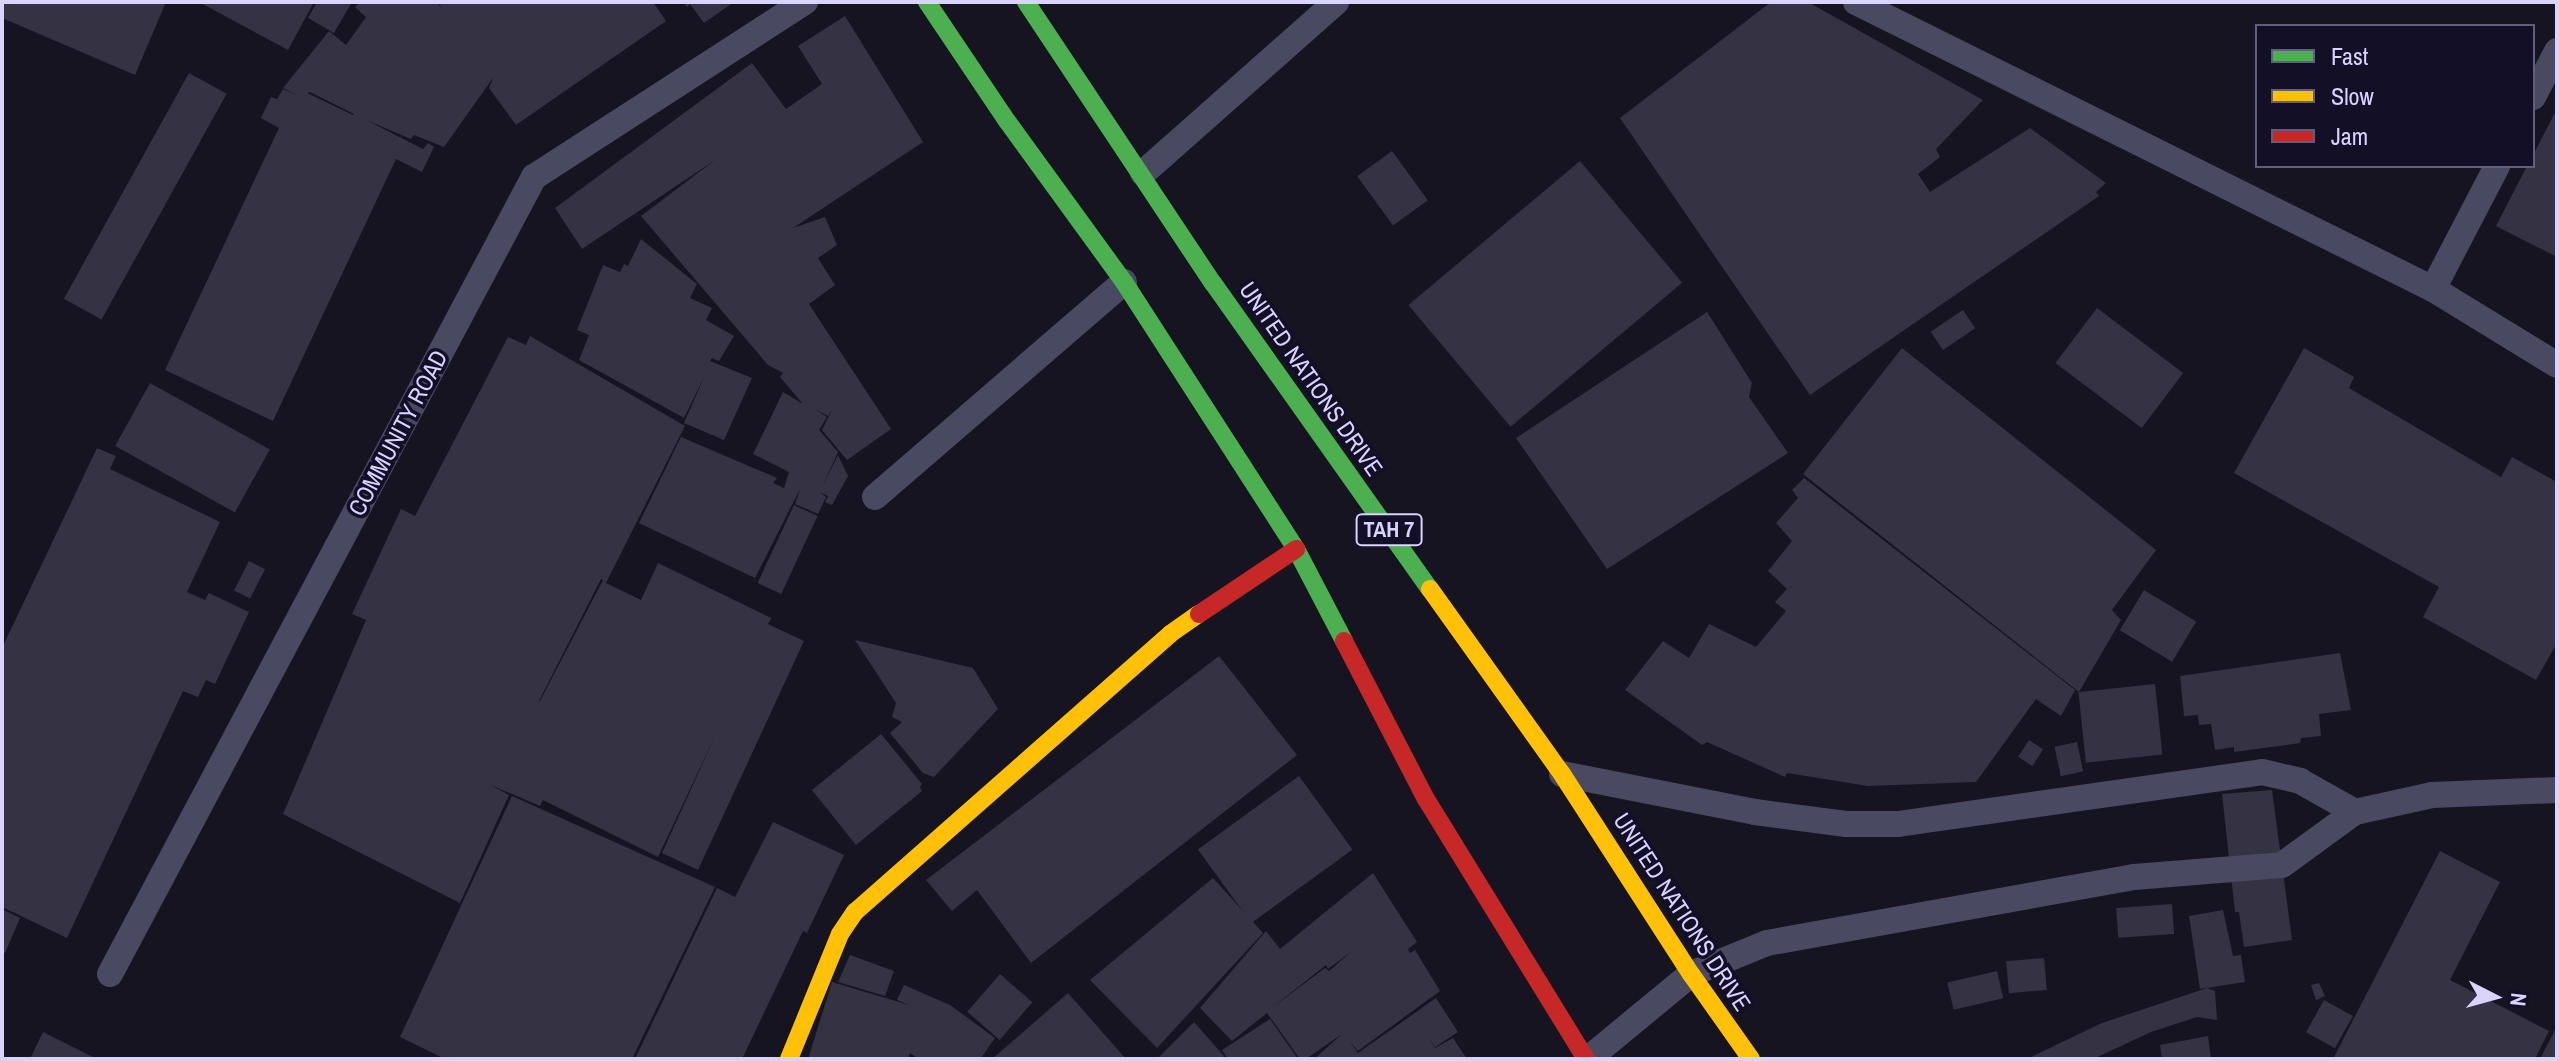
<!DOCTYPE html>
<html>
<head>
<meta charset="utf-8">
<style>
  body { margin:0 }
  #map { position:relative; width:2559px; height:1061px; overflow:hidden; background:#161421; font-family:"Archivo Narrow",sans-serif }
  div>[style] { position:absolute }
  .building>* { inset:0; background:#343243; transform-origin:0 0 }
  .lane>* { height:26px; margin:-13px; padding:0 13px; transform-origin:13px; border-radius:13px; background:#4a4962 }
  .fast>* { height:18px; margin:-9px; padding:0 9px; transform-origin:9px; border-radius:9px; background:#4caf50 }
  .slow>* { height:18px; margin:-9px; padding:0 9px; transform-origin:9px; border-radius:9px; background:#ffc107 }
  .jam>* { height:18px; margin:-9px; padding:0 9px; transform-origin:9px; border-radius:9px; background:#c62828 }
  span { translate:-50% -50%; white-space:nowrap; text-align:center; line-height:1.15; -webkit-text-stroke:7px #130f26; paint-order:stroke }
  .shield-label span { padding:2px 6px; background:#130f26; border:2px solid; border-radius:6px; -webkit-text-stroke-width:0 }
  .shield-label { font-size:22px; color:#d9d4ff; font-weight:700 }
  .street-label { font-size:24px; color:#d9d4ff }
  .frame { position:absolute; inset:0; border:4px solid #d9d4ff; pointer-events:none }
  .legend { position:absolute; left:2255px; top:24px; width:280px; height:144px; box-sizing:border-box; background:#130f26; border:2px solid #625e7d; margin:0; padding:10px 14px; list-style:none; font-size:24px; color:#d9d4ff }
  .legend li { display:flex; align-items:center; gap:16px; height:40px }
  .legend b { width:40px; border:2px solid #625e7d }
  .north { position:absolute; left:2455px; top:957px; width:80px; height:80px; -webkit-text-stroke:6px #130f26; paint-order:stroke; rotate:96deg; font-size:22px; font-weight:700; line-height:32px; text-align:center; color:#d9d4ff }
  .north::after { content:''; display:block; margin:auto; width:28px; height:36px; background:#d9d4ff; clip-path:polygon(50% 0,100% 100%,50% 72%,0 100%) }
</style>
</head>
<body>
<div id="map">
  <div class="building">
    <div style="clip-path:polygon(2px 2px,166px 2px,135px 75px,2px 18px)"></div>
    <div style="clip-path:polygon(199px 2px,314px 2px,288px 50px)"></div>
    <div style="clip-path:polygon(317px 2px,352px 2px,334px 33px,308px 18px)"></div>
    <div style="clip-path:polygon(evenodd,360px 2px,437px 2px,442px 10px,438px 2px,653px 2px,666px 21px,516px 125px,489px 88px,493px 78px,444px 147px,414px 135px,411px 139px,366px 120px,423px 149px,428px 143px,434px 147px,422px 172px,396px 159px,273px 421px,165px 370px,279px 128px,261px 118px,271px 97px,277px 99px,283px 89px,299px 96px,283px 88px,329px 31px,346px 45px,366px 17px,355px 7px,360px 2px,310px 92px,354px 114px,353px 115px,307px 93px,310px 92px)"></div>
    <div style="clip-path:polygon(684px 2px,734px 2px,704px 23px,690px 4px,687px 7px)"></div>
    <div style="clip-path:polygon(1771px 2px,1808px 2px,1983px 100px,1936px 149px,1940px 157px,1918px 174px,1930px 192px,2030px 128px,2106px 183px,2096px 192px,2099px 196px,1810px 395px,1620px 118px)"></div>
    <div style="clip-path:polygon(845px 16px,923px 142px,793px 228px,825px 217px,837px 245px,818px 258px,835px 285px,809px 304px,891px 429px,847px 460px,822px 430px,832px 410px,828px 416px,815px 409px,827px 417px,819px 430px,838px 452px,822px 487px,838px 455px,848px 476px,832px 505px,825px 502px,828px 496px,820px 492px,826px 497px,818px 514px,795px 504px,800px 489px,755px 578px,639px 523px,681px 437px,777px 478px,773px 483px,784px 488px,789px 472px,753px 454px,783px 392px,803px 404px,780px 377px,783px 373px,768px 365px,641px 216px,715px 160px,582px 249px,555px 208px,752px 63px,786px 109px,822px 84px,798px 46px)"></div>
    <div style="left:189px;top:73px;width:43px;height:258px;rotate:29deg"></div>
    <div style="clip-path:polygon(2557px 109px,2557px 257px,2496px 226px,2527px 166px,2533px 166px,2533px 155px)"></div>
    <div style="left:1392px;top:151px;width:61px;height:43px;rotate:54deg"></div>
    <div style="left:1580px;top:161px;width:159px;height:224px;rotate:50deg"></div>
    <div style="clip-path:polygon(641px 239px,697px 284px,690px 298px,712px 308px,706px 320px,734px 336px,719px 361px,712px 358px,710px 361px,752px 378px,724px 440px,684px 423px,705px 375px,684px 418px,579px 360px,589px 335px,577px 330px,603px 265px,620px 272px,624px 264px,628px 266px)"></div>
    <div style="left:2097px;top:308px;width:108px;height:69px;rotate:37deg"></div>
    <div style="left:1963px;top:310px;width:22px;height:39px;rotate:56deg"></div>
    <div style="clip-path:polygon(1707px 312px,1752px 383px,1749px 397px,1788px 453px,1607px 569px,1516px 438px)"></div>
    <div style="clip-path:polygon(evenodd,530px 336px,685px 426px,606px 583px,641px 600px,658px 563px,771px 618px,768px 624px,804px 641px,698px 870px,662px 853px,716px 734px,658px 857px,543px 800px,540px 806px,491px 785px,509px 795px,460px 903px,283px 814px,366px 620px,352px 614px,401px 509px,415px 516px,508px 337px,526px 345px,530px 336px,601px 579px,603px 580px,540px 701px,539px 701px,601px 579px)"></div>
    <div style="clip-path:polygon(1902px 348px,2156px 550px,2112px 610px,2121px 620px,2079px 692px,1803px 474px)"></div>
    <div style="clip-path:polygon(2304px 348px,2354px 377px,2349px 388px,2501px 477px,2512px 457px,2557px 482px,2557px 643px,2536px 680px,2423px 617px,2439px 587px,2234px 473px)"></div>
    <div style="left:150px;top:383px;width:137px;height:72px;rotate:29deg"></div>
    <div style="clip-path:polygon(97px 448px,116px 456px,110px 469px,220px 522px,187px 592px,205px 600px,209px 593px,249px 612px,215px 684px,206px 680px,198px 697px,183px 691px,67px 938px,2px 907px,2px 648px)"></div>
    <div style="clip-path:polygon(1804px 478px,2075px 690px,2061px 716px,2036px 699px,1976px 782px,1868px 786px,1787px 773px,1785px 777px,1707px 742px,1702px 745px,1625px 690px,1663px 641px,1689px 658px,1709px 624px,1756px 647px,1786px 611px,1775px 602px,1787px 589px,1768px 571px,1792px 541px,1776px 523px,1798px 498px,1792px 490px)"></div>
    <div style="left:794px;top:505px;width:26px;height:86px;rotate:25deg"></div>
    <div style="left:249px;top:561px;width:18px;height:33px;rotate:27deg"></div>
    <div style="left:2144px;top:590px;width:61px;height:47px;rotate:31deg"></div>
    <div style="clip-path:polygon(855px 640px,973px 668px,998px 709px,934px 777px,923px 773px,890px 733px,902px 722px,892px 717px,896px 703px)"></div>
    <div style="clip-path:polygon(2340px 653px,2351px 710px,2319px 714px,2321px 736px,2301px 738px,2300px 743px,2234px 752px,2234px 747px,2215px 750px,2211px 724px,2199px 725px,2198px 715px,2184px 716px,2180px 676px)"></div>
    <div style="clip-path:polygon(1219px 656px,1297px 755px,1031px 963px,977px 890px,952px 911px,926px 880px)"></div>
    <div style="left:2155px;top:684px;width:71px;height:77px;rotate:84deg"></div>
    <div style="clip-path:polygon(881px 734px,922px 784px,920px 787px,922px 791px,856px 845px,812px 790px)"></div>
    <div style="left:2029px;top:740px;width:17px;height:20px;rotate:33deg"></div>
    <div style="left:2077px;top:742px;width:30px;height:23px;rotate:78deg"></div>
    <div style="left:1299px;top:776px;width:91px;height:125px;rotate:54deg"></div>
    <div style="clip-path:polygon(2272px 790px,2292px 940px,2244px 947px,2239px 912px,2235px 912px,2222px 794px)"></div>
    <div style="clip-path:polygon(512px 796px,715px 887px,632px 1059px,445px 1059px,400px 1037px)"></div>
    <div style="clip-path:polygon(773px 822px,844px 855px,807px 933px,803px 931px,742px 1059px,635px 1059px,717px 888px,735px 897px)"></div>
    <div style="clip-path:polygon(2440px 851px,2500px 882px,2450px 980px,2549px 1031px,2535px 1059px,2333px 1059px)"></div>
    <div style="clip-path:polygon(evenodd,1373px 873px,1417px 942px,1408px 949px,1410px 953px,1415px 950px,1440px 991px,1358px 1051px,1350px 1042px,1358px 1053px,1436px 998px,1458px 1032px,1435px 1047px,1428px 1036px,1435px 1048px,1453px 1038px,1467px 1059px,1314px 1059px,1342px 1034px,1306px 1059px,1300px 1059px,1267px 1013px,1232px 1041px,1200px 1008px,1266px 931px,1280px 949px,1373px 873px,1351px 952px,1329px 971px,1325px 968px,1273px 1007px,1326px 965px,1328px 969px,1351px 952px)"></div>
    <div style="clip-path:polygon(1213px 878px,1263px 933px,1157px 1048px,1090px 980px)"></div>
    <div style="left:2172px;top:904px;width:30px;height:56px;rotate:86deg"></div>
    <div style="clip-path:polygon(2px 909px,20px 918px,5px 953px,2px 952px)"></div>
    <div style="clip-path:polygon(2223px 910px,2233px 956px,2241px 955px,2245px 982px,2200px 989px,2189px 916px)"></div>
    <div style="clip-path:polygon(850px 955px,894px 971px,885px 996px,838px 982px)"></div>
    <div style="left:2044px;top:958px;width:32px;height:38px;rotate:85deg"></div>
    <div style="left:1997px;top:971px;width:28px;height:51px;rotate:77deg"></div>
    <div style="left:1000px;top:974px;width:43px;height:50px;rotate:41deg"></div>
    <div style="clip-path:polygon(832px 982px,909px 1005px,897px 1000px,904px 985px,950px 1005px,995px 1038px,981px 1058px,976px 1059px,919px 1059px,910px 1053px,908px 1059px,808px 1059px)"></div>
    <div style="clip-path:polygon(2319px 983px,2325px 996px,2316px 1000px,2311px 985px)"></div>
    <div style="clip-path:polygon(2207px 988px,2215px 991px,2217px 1020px,2197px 1017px,2151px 1032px,2093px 1059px,2027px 1059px,2102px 1023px)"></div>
    <div style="clip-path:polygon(1068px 993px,1126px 1059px,992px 1059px)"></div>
    <div style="left:2324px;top:1000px;width:33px;height:37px;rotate:29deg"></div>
    <div style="clip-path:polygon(1270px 1019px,1298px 1059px,1228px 1059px,1222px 1050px)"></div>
    <div style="clip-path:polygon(1194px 1022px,1224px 1056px,1221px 1059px,1157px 1059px)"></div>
    <div style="clip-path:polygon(2557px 1026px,2557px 1059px,2540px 1059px)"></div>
    <div style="clip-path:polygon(43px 1032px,97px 1059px,30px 1059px)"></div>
    <div style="clip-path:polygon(2208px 1036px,2211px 1059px,2162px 1059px,2160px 1045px)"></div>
  </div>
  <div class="lane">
    <div style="left:1856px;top:2px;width:644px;rotate:26.45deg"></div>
    <div style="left:2433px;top:289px;width:145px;rotate:31.5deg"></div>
    <div style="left:2533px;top:97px;width:52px;rotate:-62.4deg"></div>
    <div style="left:1143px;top:173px;width:258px;rotate:-41.5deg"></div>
    <div style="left:2433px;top:289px;width:139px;rotate:-62.5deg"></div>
    <div style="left:875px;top:497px;width:329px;rotate:-40.8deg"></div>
    <div style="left:1562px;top:774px;width:197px;rotate:11.1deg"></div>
    <div style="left:1755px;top:812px;width:92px;rotate:7.5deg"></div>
    <div style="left:1846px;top:824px;width:52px"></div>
    <div style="left:1898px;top:824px;width:368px;rotate:-8.1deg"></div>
    <div style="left:2262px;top:772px;width:39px;rotate:13deg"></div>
    <div style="left:2300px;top:781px;width:63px;rotate:29.4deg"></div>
    <div style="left:110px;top:974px;width:903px;rotate:-61.99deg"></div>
    <div style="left:534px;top:177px;width:323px;rotate:-32.9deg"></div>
    <div style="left:1588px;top:1059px;width:134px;rotate:-39.5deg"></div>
    <div style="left:1691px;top:974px;width:82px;rotate:-22.2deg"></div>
    <div style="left:1767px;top:943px;width:373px;rotate:-10.2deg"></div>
    <div style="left:2134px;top:877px;width:148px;rotate:-4.6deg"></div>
    <div style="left:2282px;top:865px;width:90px;rotate:-36deg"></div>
    <div style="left:2355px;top:812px;width:79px;rotate:-12.4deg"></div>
    <div style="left:2432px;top:795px;width:125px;rotate:-2.3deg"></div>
  </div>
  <div class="fast">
    <div style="left:927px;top:2px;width:143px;rotate:56.1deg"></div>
    <div style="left:1007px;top:121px;width:199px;rotate:54deg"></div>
    <div style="left:1124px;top:282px;width:318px;rotate:57.2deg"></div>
    <div style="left:1296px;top:549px;width:104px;rotate:62.4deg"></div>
    <div style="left:1026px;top:2px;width:338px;rotate:56.4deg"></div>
    <div style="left:1213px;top:283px;width:375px;rotate:54.7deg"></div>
  </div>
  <div class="slow">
    <div style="left:1430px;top:589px;width:227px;rotate:54.5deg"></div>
    <div style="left:1562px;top:774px;width:238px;rotate:57.2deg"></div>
    <div style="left:1691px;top:974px;width:104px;rotate:54.8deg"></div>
    <div style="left:789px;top:1059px;width:135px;rotate:-67.8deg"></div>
    <div style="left:840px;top:934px;width:27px;rotate:-56deg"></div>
    <div style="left:855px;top:912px;width:420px;rotate:-41.4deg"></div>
    <div style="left:1170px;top:634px;width:35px;rotate:-35deg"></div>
  </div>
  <div class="jam">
    <div style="left:1199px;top:614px;width:117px;rotate:-33.8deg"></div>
    <div style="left:1344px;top:641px;width:178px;rotate:62.6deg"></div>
    <div style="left:1426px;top:799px;width:305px;rotate:58.4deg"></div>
  </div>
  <div class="shield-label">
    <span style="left:1389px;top:530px">TAH 7</span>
  </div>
  <div class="street-label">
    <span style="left:1311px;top:379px;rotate:55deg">UNITED NATIONS DRIVE</span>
    <span style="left:398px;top:433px;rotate:-62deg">COMMUNITY ROAD</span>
    <span style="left:1682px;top:912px;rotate:57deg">UNITED NATIONS DRIVE</span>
  </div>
  <div class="frame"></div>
  <ul class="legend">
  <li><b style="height:10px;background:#4caf50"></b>Fast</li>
  <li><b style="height:10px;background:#ffc107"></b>Slow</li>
  <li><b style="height:10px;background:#c62828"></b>Jam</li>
  </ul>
  <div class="north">N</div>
</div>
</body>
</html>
